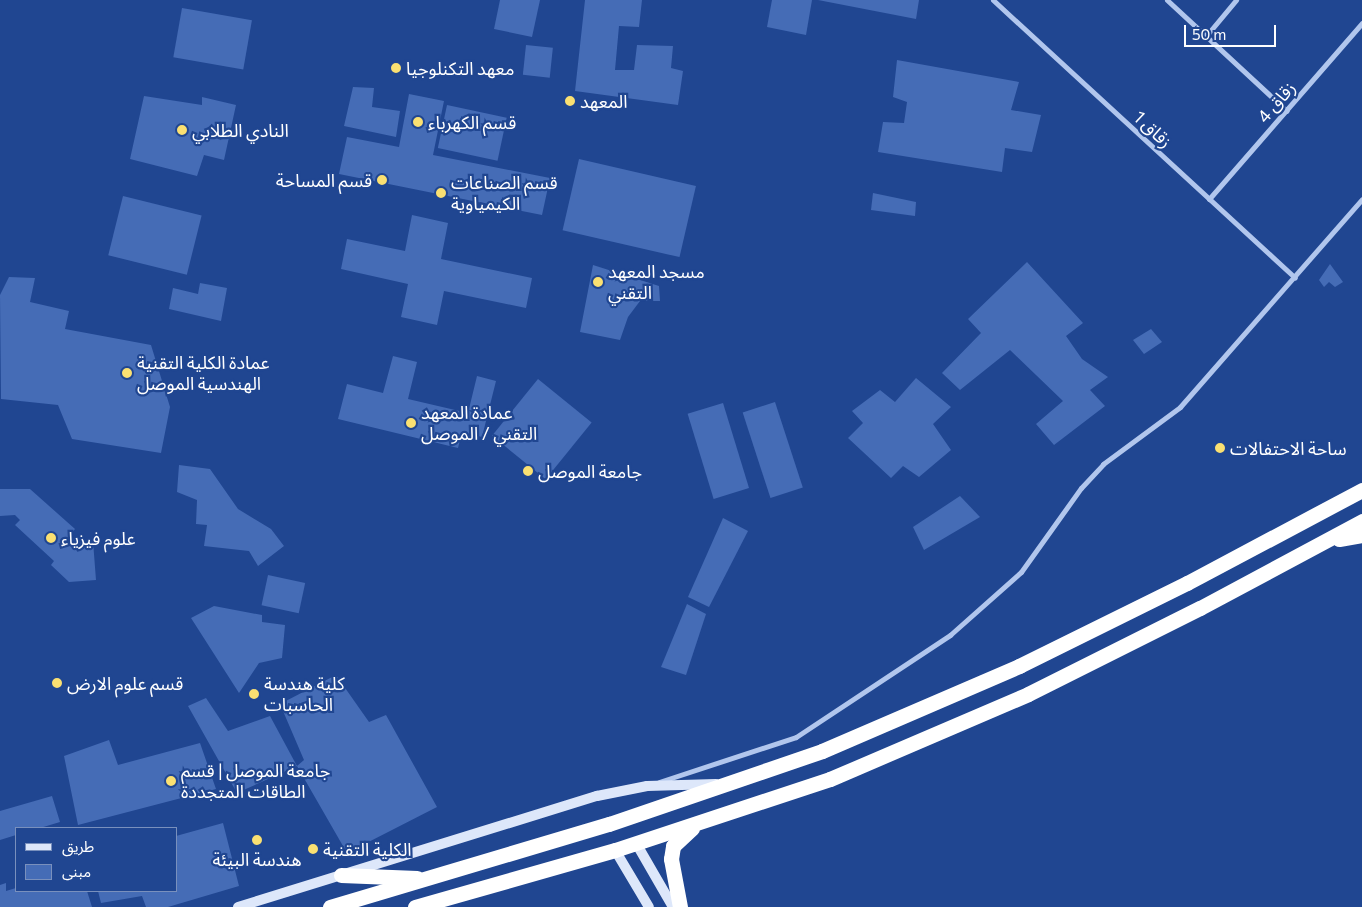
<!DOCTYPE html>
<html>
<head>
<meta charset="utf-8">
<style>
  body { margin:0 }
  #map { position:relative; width:1362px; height:907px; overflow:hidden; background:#204691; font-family:Commissioner,"Noto Sans Arabic",sans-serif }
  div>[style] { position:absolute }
  .building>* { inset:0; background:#456cb6; transform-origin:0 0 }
  .street>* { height:5px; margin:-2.5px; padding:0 2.5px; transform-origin:2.5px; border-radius:2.5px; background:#b1c6ed }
  .secondary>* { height:10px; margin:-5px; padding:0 5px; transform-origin:5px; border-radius:5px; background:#dde7fa }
  .highway>* { height:15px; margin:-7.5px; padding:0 7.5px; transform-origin:7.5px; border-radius:7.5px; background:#fff }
  .dots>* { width:14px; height:14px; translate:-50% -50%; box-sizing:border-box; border:2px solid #204691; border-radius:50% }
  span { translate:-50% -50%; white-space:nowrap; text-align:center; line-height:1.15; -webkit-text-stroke:4.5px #204691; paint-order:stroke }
  .poi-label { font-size:18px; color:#fff }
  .left { translate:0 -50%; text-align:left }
  .right { translate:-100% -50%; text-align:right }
  .street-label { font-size:18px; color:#fff }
  .legend { position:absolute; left:15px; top:827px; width:162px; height:65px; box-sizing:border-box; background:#204691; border:1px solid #7990bd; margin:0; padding:6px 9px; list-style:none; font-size:15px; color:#fff }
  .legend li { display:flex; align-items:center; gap:10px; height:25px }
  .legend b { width:25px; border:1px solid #7990bd }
  .scale { position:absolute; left:1184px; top:25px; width:92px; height:22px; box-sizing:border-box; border:2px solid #fff; border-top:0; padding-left:6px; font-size:15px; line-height:18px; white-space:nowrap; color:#fff; -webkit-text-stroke:4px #204691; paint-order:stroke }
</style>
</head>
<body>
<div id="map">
  <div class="building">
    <div style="clip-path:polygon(500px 0,540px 0,532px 37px,494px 29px)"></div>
    <div style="clip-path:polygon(585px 0,642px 0,639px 27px,619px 26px,615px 70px,634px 70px,637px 45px,673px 46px,671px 68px,683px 71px,678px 105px,575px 91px)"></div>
    <div style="clip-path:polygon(772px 0,812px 0,806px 35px,767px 27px)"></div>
    <div style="clip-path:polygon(818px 0,919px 0,916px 19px)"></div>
    <div style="left:182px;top:8px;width:71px;height:50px;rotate:10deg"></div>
    <div style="left:526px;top:45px;width:27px;height:30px;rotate:6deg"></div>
    <div style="clip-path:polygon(897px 60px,1019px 82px,1011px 110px,1041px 115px,1032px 152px,1005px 148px,1002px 172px,878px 152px,883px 122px,904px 123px,907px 102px,893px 97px)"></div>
    <div style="clip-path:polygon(353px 87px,374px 88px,372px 107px,400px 111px,396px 137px,344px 126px)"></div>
    <div style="clip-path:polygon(409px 94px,444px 101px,433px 155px,550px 178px,542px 215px,339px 174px,347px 137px,399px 147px)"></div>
    <div style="clip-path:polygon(144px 96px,202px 105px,202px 97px,236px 105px,224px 160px,204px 155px,197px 176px,130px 159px)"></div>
    <div style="left:447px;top:105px;width:61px;height:44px;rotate:12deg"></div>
    <div style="left:579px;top:159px;width:120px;height:73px;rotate:13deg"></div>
    <div style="clip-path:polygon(873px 193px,916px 202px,915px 216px,871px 210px)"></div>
    <div style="left:123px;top:196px;width:81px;height:61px;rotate:14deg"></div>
    <div style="clip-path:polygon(412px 215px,448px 223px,441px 259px,532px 278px,526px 308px,444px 291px,437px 325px,401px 317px,408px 284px,341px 269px,347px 239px,405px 251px)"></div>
    <div style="clip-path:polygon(1027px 262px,1083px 323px,1066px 336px,1082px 359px,1108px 377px,1090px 390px,1105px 406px,1054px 445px,1036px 424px,1063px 401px,1010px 350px,960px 390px,942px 373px,981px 333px,968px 319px)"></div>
    <div style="clip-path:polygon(1330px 264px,1343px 282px,1335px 287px,1329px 282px,1324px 287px,1319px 280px)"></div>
    <div style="clip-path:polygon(593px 265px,659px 286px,660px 301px,640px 301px,628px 317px,620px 340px,580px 332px)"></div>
    <div style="clip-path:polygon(9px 277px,35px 278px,30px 302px,69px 311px,65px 329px,151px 345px,170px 407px,161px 453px,72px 439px,58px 405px,1px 399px,0 295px)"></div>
    <div style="clip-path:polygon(200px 283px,227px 288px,221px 321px,169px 309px,173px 288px,198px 294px)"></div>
    <div style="clip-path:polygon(1151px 329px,1162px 342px,1144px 354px,1133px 340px)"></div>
    <div style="clip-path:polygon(393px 356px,417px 362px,408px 399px,468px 413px,477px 376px,496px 381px,482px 437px,462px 432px,458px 448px,338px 419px,347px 384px,383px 393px)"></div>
    <div style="clip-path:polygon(916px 378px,951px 407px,933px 424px,951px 450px,919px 477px,903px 466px,891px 478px,848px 438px,863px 423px,852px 411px,880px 390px,895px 402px)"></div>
    <div style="left:538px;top:379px;width:69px;height:73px;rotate:39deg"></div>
    <div style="left:775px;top:402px;width:90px;height:34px;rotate:72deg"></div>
    <div style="left:723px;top:403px;width:89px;height:37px;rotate:73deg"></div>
    <div style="clip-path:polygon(179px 465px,210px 469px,238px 509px,271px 529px,284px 546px,258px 566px,249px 551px,204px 546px,207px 525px,196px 524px,197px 500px,177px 492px)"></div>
    <div style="clip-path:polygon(0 489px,30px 489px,75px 529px,70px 535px,78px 542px,93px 541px,96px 580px,69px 582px,51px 565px,54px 561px,15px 525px,20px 520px,15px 515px,0 516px)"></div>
    <div style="clip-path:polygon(960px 496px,980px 517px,924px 550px,913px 527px)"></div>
    <div style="clip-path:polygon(723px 518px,748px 531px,709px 607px,688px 597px)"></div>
    <div style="left:268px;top:575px;width:38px;height:31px;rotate:12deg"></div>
    <div style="clip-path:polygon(687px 604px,706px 614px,686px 675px,661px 667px)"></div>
    <div style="clip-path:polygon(214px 606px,262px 615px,262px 622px,285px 625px,282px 658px,259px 663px,239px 693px,191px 618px)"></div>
    <div style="clip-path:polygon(336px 675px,369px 722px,386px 715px,437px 807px,347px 853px,297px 766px,304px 760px,280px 704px)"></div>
    <div style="clip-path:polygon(206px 698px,228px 731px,270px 716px,297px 766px,237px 793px,188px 706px)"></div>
    <div style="clip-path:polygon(109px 740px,118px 765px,200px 743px,216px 789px,78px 825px,64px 756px)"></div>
    <div style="clip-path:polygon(52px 796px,60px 822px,40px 828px,16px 828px,16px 835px,0 840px,0 811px)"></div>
    <div style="clip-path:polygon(223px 823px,239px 886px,168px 907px,146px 907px,142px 896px,101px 903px,98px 891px,176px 891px,176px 836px)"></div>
    <div style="clip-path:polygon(6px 883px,6px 891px,16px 888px,87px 891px,92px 907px,0 907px,0 885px)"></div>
  </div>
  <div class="street">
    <div style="left:993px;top:0;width:410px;rotate:42.6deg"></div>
    <div style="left:1167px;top:0;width:163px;rotate:42.8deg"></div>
    <div style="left:1206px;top:36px;width:47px;rotate:-50.2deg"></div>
    <div style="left:1209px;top:199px;width:233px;rotate:-49deg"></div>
    <div style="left:659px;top:782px;width:144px;rotate:-18.2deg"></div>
    <div style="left:796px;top:737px;width:185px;rotate:-33.5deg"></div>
    <div style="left:950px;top:635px;width:95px;rotate:-41.6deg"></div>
    <div style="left:1021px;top:572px;width:103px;rotate:-54.5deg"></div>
    <div style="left:1081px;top:488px;width:33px;rotate:-47deg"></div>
    <div style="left:1103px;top:464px;width:96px;rotate:-36.5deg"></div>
    <div style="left:1180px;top:407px;width:276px;rotate:-48.8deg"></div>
  </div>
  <div class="secondary">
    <div style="left:636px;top:843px;width:74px;rotate:60deg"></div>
    <div style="left:615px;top:850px;width:66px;rotate:59.2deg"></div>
    <div style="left:238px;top:907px;width:376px;rotate:-17.2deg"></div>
    <div style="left:597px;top:796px;width:51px;rotate:-11.3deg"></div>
    <div style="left:647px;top:786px;width:69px;rotate:-1.7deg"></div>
  </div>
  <div class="highway">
    <div style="left:1339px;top:539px;width:23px;rotate:-10deg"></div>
    <div style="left:341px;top:875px;width:76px;rotate:2.3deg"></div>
    <div style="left:330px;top:907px;width:291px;rotate:-16.6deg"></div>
    <div style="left:609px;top:824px;width:225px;rotate:-18.9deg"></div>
    <div style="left:822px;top:751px;width:215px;rotate:-23.3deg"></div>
    <div style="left:1019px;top:666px;width:187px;rotate:-26.3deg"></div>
    <div style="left:1187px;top:583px;width:198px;rotate:-28deg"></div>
    <div style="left:415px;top:907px;width:208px;rotate:-15.9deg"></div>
    <div style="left:615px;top:850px;width:226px;rotate:-18.3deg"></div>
    <div style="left:830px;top:779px;width:215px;rotate:-23.2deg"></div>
    <div style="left:1028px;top:694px;width:192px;rotate:-26.6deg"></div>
    <div style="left:1200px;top:608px;width:184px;rotate:-28.2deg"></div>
    <div style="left:680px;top:907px;width:49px;rotate:-100.6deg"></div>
    <div style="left:671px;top:859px;width:13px;rotate:-81deg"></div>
    <div style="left:673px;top:846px;width:26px;rotate:-43deg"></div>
  </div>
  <div class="dots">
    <div style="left:396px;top:68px;background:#fae072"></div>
    <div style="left:570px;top:101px;background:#fae072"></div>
    <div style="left:418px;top:122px;background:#fae072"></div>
    <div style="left:182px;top:130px;background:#fae072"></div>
    <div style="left:382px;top:180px;background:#fae072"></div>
    <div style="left:441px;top:193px;background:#fae072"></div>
    <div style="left:598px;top:282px;background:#fae072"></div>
    <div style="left:127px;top:373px;background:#fae072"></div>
    <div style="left:411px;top:423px;background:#fae072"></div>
    <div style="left:1220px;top:448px;background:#fae072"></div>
    <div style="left:528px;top:471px;background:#fae072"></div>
    <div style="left:51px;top:538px;background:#fae072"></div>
    <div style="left:57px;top:683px;background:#fae072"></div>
    <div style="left:254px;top:694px;background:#fae072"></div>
    <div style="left:171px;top:781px;background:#fae072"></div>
    <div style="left:257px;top:840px;background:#fae072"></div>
    <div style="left:313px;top:849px;background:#fae072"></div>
  </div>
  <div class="poi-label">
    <span class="left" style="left:406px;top:68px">معهد التكنلوجيا</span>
    <span class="left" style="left:580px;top:101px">المعهد</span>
    <span class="left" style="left:428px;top:122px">قسم الكهرباء</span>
    <span class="left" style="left:192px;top:130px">النادي الطلابي</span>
    <span class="right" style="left:372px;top:180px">قسم المساحة</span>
    <span class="left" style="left:451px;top:193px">قسم الصناعات<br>الكيمياوية</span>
    <span class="left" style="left:608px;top:282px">مسجد المعهد<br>التقني</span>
    <span class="left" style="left:137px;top:373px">عمادة الكلية التقنية<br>الهندسية الموصل</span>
    <span class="left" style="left:421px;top:423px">عمادة المعهد<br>التقني / الموصل</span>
    <span class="left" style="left:1230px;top:448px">ساحة الاحتفالات</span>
    <span class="left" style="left:538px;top:471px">جامعة الموصل</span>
    <span class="left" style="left:61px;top:538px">علوم فيزياء</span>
    <span class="left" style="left:67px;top:683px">قسم علوم الارض</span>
    <span class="left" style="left:264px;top:694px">كلية هندسة<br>الحاسبات</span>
    <span class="left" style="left:181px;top:781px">جامعة الموصل | قسم<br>الطاقات المتجددة</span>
    <span class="left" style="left:323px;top:849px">الكلية التقنية</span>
    <span style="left:257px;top:859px">هندسة البيئة</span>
  </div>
  <div class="street-label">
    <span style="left:1276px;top:102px;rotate:-49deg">زقاق 4</span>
    <span style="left:1153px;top:129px;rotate:43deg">زقاق 1</span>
  </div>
  <ul class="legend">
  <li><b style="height:6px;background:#dde7fa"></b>طريق</li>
  <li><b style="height:14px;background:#456cb6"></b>مبنى</li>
  </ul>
  <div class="scale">50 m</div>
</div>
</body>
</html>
